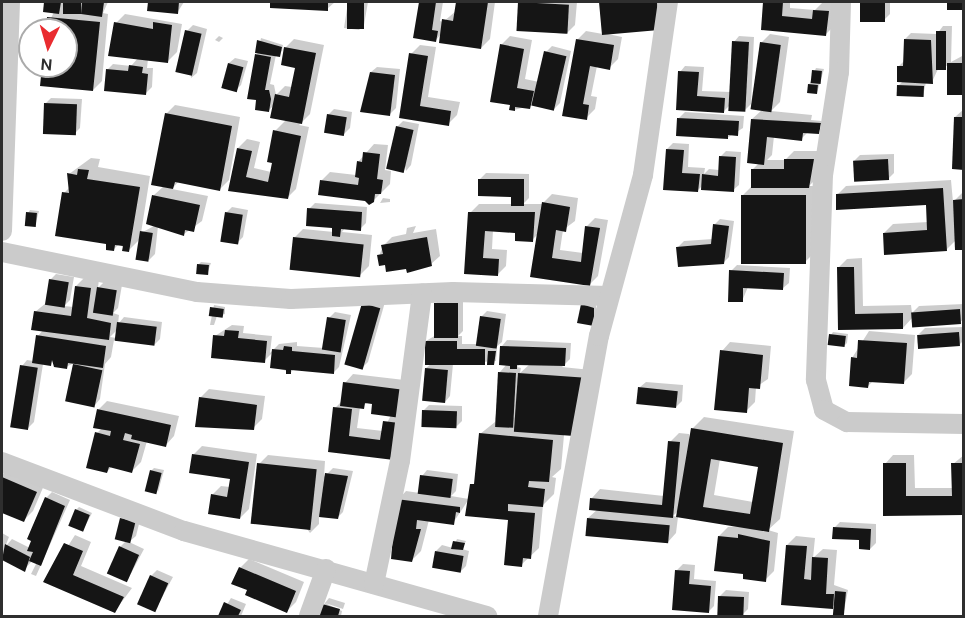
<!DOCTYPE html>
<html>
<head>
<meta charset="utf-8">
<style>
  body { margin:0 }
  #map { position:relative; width:965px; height:618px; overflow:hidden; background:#fff; font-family:"DM Sans",sans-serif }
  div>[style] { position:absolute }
  .shadow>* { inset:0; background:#0003 }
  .building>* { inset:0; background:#151515; transform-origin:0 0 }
  .minor>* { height:20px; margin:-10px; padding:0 10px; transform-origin:10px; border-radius:10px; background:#cbcbcb }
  span { translate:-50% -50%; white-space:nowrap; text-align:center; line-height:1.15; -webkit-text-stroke:6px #fff; paint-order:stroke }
  .frame { position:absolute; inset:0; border:3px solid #2e2e2e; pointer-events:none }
  .north { position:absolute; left:18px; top:18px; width:60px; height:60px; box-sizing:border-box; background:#fff; border:2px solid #ababab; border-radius:50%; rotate:185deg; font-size:16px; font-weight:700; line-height:24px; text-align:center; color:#2e2e2e }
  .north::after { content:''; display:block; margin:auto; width:21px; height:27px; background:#e92c30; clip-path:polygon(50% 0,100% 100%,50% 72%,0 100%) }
</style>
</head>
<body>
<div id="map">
  <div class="shadow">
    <div style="clip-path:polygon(45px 2px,108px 2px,103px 13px,108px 14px,102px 81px,93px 90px,44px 66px,66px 66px,66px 30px,45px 30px,54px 12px,44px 11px)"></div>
    <div style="clip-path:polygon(150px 2px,184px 2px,177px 13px,149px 9px)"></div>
    <div style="clip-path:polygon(272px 2px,335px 2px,327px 9px,272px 7px)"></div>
    <div style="clip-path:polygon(348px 2px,368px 2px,364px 25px,359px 30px,344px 28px)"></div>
    <div style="clip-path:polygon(420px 2px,443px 2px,440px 21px,443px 22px,456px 11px,457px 2px,495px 2px,490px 39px,481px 48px,441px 34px,436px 40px,415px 37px)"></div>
    <div style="clip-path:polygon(520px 2px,577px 2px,575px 25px,566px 34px,517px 29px)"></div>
    <div style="clip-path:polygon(601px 2px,666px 2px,668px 20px,608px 34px,622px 37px,618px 59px,609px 68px,597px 66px,591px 96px,597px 97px,595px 109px,586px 118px,564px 114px,577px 40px,586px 31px,603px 34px)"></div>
    <div style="clip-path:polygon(765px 2px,790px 2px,790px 8px,815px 10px,823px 2px,837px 2px,835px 25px,826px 34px,762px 29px)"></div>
    <div style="clip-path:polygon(861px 2px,890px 2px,890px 14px,884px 20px,862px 20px)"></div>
    <div style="clip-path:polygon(125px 14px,182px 24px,177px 52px,168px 61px,148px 59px,147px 68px,153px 68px,152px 87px,146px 93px,107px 70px,113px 64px,131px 66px,138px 58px,116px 23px)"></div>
    <div style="clip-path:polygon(193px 25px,207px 29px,197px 73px,191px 78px,187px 31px)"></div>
    <div style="clip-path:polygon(943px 26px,952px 26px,951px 62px,964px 55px,964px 93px,949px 65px,938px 69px,932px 82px,926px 82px,923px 96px,898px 86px,903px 81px,899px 66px,905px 60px,905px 39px,911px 33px,937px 34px)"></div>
    <div style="clip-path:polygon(770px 34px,789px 37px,780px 102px,771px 111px,812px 115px,811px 120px,822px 121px,819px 133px,808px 132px,801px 139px,774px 136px,772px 155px,767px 160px,785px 160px,794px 151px,822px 151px,817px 178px,809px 186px,814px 186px,814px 253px,805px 262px,742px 196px,751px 187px,753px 169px,759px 163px,752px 119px,762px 110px,761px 43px)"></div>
    <div style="clip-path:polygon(219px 36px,223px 38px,219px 42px,215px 40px)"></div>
    <div style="clip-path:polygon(510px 36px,532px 40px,525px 79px,539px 82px,546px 52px,552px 46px,571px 51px,560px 103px,554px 109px,533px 105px,514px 110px,501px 45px)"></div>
    <div style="clip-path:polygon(739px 36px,754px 37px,751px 104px,744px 111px,730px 105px,724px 111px,677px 109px,680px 72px,685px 66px,704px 67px,702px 91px,731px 92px,734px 42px)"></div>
    <div style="clip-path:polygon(evenodd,261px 38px,283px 45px,282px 51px,294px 39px,324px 45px,310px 114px,299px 125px,309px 127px,296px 189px,287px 198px,230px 189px,238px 148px,247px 139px,260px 142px,254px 168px,271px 172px,275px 131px,286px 120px,274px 105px,269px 110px,257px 55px,261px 38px,285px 49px,296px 67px,292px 87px,285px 86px,276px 95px,274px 85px,270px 84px,276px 55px,285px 49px)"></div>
    <div style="clip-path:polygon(420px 45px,436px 47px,428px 97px,460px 102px,457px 115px,448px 124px,401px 117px,411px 54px)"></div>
    <div style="clip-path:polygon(235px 58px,248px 61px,241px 85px,235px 91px,229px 63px)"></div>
    <div style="clip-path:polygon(377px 67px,400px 69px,396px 108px,390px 114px,362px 111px,371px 72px)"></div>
    <div style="clip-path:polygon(816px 68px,824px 69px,817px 93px,809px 85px)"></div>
    <div style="clip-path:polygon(51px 98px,82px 99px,80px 128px,74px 134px,45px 104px)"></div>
    <div style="clip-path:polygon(175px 105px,240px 117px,229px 180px,220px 189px,179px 181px,172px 189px,208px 196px,202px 221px,184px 234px,158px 226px,155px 254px,149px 260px,141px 238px,128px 251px,119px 244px,113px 250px,64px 193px,70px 187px,69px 174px,91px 158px,100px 159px,98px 167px,150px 176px,141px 233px,154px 226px,154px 195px,164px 186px,166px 114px)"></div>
    <div style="clip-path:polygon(334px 109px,352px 112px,350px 128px,344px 134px,328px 115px)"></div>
    <div style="clip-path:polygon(964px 109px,964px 168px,955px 117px)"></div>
    <div style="clip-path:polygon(685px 112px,744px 116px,743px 128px,727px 138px,679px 118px)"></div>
    <div style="clip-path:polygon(403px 121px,419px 124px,411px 165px,406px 171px,397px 127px)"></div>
    <div style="clip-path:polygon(673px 143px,689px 144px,688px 167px,705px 168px,704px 174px,709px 169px,719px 170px,720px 157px,726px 151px,741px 152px,739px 185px,733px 190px,703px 185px,698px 190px,664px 188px,667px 149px)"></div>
    <div style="clip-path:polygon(374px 144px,388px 145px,385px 170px,391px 171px,390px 184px,373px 201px,321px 181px,330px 172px,356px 175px,358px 162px)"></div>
    <div style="clip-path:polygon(894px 154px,894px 173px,888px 179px,854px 161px,860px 155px)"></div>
    <div style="clip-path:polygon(486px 173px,529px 174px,529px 198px,523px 204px,542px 204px,552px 194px,578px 198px,575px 221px,563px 230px,560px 250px,583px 253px,586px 227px,595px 218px,608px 220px,598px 276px,589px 285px,531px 275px,538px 234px,532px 240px,517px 231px,493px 230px,492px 249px,507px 250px,506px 266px,497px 275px,465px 273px,470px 213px,479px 204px,513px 204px,513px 195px,480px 179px)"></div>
    <div style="clip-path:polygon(951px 180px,953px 202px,964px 191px,964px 249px,956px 240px,946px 250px,884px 233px,893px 224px,928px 222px,927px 203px,837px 195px,846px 186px)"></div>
    <div style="clip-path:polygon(383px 198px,390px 199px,390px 202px,380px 203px)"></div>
    <div style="clip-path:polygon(315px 203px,367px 207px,366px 223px,360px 229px,345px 228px,342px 232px,372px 235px,369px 266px,360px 275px,294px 238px,303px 229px,334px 232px,334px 227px,309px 209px)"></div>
    <div style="clip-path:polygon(232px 207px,248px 210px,243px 237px,237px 243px,226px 213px)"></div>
    <div style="clip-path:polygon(30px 210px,39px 211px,35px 226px,28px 213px)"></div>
    <div style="clip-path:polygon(720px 219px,734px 221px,729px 257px,723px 263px,678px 247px,684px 241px,713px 239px,714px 225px)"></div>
    <div style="clip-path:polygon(416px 226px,413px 233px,436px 229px,440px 256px,431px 264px,386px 263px,379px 256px,383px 246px,392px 237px,406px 234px,407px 228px)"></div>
    <div style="clip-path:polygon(862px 258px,863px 306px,911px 305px,912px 313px,919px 306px,964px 304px,964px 319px,960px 322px,913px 317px,903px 328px,839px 329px,838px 268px,847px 259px)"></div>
    <div style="clip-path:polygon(201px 262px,211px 263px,207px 274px,198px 265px)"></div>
    <div style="clip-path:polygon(737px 265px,790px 268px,789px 283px,783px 288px,748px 287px,742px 301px,731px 271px)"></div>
    <div style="clip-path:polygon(evenodd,56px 274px,74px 277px,70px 300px,64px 306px,74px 307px,76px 286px,85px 277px,99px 279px,98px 288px,104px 282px,122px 285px,118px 308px,113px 313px,119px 315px,118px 324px,124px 317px,162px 322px,160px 339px,154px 345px,114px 340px,111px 357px,105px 364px,100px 399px,95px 405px,74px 365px,76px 362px,66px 367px,54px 361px,43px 364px,34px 422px,28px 428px,22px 366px,27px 360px,34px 361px,38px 336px,43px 330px,35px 312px,46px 303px,50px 280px,56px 274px,118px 329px,117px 338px,110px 337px,118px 329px)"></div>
    <div style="clip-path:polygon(442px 297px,463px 298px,463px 331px,458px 336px,462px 336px,462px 344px,478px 344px,481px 317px,487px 311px,506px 314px,502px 342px,494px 349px,497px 349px,496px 361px,453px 364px,450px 396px,445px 402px,426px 368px,431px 364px,426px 341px,436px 335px,436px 303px)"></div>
    <div style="clip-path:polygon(385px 302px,368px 362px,362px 368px,364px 304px)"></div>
    <div style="clip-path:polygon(585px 303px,596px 305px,596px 322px,583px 305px)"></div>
    <div style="clip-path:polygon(214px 305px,225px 307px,225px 314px,217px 316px,214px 325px,210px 325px)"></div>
    <div style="clip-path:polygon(335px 312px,351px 315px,339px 367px,333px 373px,294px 369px,291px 372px,272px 367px,273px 352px,264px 361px,215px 336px,232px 325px,244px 326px,243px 333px,272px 336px,270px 353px,279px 344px,297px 342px,297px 346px,324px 348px,329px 318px)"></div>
    <div style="clip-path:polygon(964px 327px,964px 340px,959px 345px,919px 334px,925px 328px)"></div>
    <div style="clip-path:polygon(869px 331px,915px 335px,912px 374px,903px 383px,873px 381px,868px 386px,852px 358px)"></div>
    <div style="clip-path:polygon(833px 332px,848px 334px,847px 343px,844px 346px,831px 335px)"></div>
    <div style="clip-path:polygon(evenodd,507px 340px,571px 343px,570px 359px,562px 367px,591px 370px,564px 435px,561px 469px,552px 477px,556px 478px,554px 494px,543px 505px,539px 548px,521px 565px,510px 515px,467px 502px,453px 523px,429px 520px,421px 551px,412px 560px,398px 500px,406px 491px,420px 493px,422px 476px,427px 470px,458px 474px,456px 491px,451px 496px,469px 499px,476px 480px,480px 434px,495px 422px,500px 372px,506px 365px,502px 346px,507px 340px,521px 363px,530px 364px,520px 373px,521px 368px,517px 367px,521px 363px)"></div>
    <div style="clip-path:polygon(730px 342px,771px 346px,768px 379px,756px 387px,755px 402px,746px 411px,722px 351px)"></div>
    <div style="clip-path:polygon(evenodd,353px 374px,413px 381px,402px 450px,329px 450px,335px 408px,342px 401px,345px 383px,353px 374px,369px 402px,391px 415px,383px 431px,357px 428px,360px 407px,369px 402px)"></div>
    <div style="clip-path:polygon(646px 382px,683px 385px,682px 401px,676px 407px,640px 387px)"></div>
    <div style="clip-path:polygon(209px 389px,265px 396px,262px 419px,253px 428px,200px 398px)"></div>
    <div style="clip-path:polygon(107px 401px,179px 416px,174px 436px,166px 445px,147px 441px,141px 462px,132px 471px,112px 466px,107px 472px,97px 433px,102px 428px,98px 410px)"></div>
    <div style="clip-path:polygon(429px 405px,462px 406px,462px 421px,456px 427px,424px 410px)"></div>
    <div style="clip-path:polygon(evenodd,704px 417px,794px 431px,780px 519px,768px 530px,778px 533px,774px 571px,765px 580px,745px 572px,719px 536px,728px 527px,740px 526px,679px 510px,673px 516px,678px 517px,676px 533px,668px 542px,588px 518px,598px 509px,592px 498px,600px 489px,664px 496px,670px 442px,679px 433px,689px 434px,690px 442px,693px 428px,704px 417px,720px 459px,759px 465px,753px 502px,714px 495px,720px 459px)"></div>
    <div style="clip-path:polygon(202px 446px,257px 454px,249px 509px,240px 518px,212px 495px,221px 486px,230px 487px,231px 478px,193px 455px)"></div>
    <div style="clip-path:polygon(268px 455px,325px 461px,324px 477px,333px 468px,353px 471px,343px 512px,337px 518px,319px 516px,319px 524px,310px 533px,259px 464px)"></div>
    <div style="clip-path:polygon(893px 455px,914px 455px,915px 488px,953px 488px,953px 464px,964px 455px,964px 514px,885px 514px,885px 464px)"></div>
    <div style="clip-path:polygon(8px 468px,45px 483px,33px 511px,24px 520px,2px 511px,2px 475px)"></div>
    <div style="clip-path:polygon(154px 468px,164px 470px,158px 492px,151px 471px)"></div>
    <div style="clip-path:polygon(52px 492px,70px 500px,36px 576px,31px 574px,37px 562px,32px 561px,24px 570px,2px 559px,2px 533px,9px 537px,5px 547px,12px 539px,30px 548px,46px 498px)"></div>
    <div style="clip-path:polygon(79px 507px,92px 513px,83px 530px,76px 510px)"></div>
    <div style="clip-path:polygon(127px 513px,141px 516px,136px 536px,129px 542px,144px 549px,127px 581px,120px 547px,126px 541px,121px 519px)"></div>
    <div style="clip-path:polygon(840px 522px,876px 524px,876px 543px,870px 549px,861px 539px,834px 528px)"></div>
    <div style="clip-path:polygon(75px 535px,91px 542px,81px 566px,132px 588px,115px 611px,46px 581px)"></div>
    <div style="clip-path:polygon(796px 536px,815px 538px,813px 558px,823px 549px,837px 550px,834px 585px,848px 590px,843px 616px,836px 603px,832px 607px,783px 603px,787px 545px)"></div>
    <div style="clip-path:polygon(457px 539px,466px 541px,462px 549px,469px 551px,466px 566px,460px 572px,436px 551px,442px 545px,453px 548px)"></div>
    <div style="clip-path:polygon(249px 559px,304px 582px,296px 602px,287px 611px,249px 590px,240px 568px)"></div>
    <div style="clip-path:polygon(683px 564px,695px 565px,694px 579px,716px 581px,714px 606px,708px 612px,677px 570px)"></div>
    <div style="clip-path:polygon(157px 570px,173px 577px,155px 610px,151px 576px)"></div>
    <div style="clip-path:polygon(726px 590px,749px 592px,748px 609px,742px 615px,720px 596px)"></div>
    <div style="clip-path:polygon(231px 598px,246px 604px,241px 616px,220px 616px)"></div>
    <div style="clip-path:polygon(329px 598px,345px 603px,343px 609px,325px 603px)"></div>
    <div style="clip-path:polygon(325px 603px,342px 611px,341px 616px,320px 616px)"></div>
  </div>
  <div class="building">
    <div style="clip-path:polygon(44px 2px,61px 2px,59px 14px,43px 12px)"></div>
    <div style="left:63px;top:2px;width:18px;height:12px"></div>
    <div style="clip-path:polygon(82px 2px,104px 2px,102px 17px,81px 14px)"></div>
    <div style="clip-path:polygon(148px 2px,179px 2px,178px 14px,147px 11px)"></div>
    <div style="clip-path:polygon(270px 2px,328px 2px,328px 11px,270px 8px)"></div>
    <div style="left:347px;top:2px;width:17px;height:27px"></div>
    <div style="clip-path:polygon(419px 2px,436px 2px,432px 30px,438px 31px,436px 42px,413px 38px)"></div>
    <div style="clip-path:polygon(456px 2px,488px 2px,481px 49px,439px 43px,442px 19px,453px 21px)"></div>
    <div style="left:518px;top:2px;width:51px;height:29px;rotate:3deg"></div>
    <div style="clip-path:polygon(599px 2px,657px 2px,659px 30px,602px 35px)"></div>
    <div style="clip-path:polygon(763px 2px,783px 2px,782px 16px,812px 19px,813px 10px,829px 11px,826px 36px,761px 30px)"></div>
    <div style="left:860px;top:2px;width:25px;height:20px"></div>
    <div style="left:947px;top:2px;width:17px;height:8px"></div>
    <div style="clip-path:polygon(47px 17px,100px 22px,93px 91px,40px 86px,42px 66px,66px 66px,66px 30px,46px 30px)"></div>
    <div style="clip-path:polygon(114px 22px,153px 29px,153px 22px,172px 25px,168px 63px,108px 56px)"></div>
    <div style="left:185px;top:30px;width:17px;height:43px;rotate:13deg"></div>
    <div style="left:936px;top:31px;width:10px;height:39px"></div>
    <div style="clip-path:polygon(576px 39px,614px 45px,610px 70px,590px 66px,583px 104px,589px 105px,587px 120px,562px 116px)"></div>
    <div style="clip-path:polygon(904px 39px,931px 40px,933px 84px,897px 82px,897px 66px,903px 66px)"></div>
    <div style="clip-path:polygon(257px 40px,282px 47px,280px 57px,255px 53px)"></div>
    <div style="left:732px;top:41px;width:17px;height:70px;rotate:3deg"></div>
    <div style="left:760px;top:42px;width:21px;height:68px;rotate:8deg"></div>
    <div style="clip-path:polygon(500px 44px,524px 49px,517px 88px,534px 91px,530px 109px,515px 107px,515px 111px,509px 110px,510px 105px,490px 102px)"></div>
    <div style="clip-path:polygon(284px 47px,316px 53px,302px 124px,270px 118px,275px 94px,289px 97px,295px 68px,281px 65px)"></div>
    <div style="left:544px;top:51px;width:23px;height:56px;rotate:13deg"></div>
    <div style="clip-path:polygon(409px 53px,428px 56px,420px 106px,451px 111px,449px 126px,399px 118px)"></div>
    <div style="clip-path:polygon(255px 54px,271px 57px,265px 90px,269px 90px,271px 99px,269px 112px,255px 110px,256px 100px,247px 99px)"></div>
    <div style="left:228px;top:63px;width:16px;height:26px;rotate:15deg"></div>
    <div style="left:947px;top:63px;width:17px;height:32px"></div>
    <div style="clip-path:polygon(129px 65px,143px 67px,142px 73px,148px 74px,146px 95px,104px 91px,106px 69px,128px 71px)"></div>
    <div style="left:812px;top:70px;width:10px;height:13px;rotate:6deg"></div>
    <div style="clip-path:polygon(678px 71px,699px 72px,697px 96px,725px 98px,724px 113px,676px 110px)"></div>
    <div style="clip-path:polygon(370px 72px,395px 75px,390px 116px,360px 112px)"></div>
    <div style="left:808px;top:84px;width:10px;height:9px;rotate:6deg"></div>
    <div style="left:897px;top:85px;width:27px;height:11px;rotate:2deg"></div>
    <div style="left:44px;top:103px;width:33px;height:31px;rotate:2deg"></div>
    <div style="clip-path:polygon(165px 113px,232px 126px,220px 191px,175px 182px,173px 189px,151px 185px)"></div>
    <div style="left:327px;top:114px;width:20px;height:19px;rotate:9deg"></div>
    <div style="clip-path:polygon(954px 117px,964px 117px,964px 170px,952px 169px)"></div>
    <div style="clip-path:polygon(677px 118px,739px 121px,738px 136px,728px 135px,728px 139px,676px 136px)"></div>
    <div style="clip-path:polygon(751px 119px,821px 123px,819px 134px,803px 133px,802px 141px,767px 137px,764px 165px,747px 163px)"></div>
    <div style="left:396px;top:126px;width:18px;height:44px;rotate:13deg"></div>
    <div style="clip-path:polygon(273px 130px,301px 136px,288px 199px,228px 191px,237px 148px,252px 151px,246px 177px,268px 182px,272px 163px,267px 162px)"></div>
    <div style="clip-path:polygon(666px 149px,684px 150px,682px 173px,700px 174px,698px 192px,663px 190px)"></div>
    <div style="clip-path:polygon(363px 152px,380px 154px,377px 179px,383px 180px,381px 194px,375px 194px,374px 202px,369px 205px,365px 201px,318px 195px,320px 180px,358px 185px,359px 178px,355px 177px,357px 161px,362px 162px)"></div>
    <div style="clip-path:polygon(719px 156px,736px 157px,734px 192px,701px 190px,702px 174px,718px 176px)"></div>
    <div style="clip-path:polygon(784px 159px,814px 159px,809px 188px,751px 188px,751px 169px,784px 169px)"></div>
    <div style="left:888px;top:159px;width:21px;height:35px;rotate:87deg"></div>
    <div style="clip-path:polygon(78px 169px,89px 170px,87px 179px,140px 187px,129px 252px,122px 251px,123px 246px,115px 245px,114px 251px,106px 250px,106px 244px,55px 236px,62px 192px,69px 193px,67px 173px,77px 175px)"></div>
    <div style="clip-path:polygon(478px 179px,524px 179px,524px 206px,511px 206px,511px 197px,478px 196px)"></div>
    <div style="clip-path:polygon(943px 188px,947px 251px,884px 255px,883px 233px,927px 230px,926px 205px,836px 210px,836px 194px)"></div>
    <div style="clip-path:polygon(152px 195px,200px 205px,194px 232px,185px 230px,184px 236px,146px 224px)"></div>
    <div style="left:741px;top:195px;width:65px;height:69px"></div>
    <div style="clip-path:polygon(964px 199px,964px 250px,955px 250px,953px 200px)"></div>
    <div style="clip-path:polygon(542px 202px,570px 207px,566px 232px,556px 230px,552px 258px,581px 262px,585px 226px,600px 228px,590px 286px,530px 277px)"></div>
    <div style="clip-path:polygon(307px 208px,362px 212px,361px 231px,341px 229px,340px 237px,332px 236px,332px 228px,306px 226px)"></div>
    <div style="left:26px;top:212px;width:11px;height:14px;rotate:5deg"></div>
    <div style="left:225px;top:212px;width:18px;height:30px;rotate:9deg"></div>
    <div style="clip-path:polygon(468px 212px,535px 212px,533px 242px,515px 241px,515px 233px,485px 231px,483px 258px,499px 259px,498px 276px,464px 274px)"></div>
    <div style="clip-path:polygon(713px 224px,729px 226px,724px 264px,678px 267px,676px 247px,711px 244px)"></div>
    <div style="left:140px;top:231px;width:13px;height:29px;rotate:9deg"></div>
    <div style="left:293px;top:237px;width:71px;height:33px;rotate:6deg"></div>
    <div style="clip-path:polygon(427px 237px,432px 266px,407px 273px,406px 269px,386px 272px,385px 265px,379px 266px,377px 255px,383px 254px,381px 245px)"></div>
    <div style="left:197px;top:264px;width:12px;height:10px;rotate:5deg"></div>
    <div style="clip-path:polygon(837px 267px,854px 267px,855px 314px,903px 313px,903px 329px,838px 330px)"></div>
    <div style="clip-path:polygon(729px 270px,784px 273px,783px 290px,743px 288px,743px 302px,728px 302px)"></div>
    <div style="left:49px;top:279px;width:20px;height:26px;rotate:9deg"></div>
    <div style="clip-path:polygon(75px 286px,91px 288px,87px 318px,111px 323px,109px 340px,31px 330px,34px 311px,71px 316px)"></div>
    <div style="left:97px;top:287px;width:20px;height:26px;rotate:9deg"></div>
    <div style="left:362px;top:303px;width:19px;height:64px;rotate:16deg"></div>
    <div style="left:434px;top:303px;width:24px;height:35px"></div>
    <div style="clip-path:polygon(581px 304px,594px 308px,594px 326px,577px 323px)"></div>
    <div style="left:210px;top:307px;width:14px;height:9px;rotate:8deg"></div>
    <div style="left:960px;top:309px;width:15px;height:49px;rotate:86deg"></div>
    <div style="left:480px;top:316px;width:21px;height:30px;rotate:8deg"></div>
    <div style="left:327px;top:317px;width:19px;height:33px;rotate:9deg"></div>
    <div style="left:117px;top:322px;width:40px;height:19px;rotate:7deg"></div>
    <div style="clip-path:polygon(225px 330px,239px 331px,238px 338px,267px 341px,265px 363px,211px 358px,213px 335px,224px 336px)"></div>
    <div style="left:959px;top:332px;width:14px;height:42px;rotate:86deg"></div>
    <div style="left:829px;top:334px;width:17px;height:11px;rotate:7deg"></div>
    <div style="clip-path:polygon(36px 335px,106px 346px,103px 368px,68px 363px,67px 369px,54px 367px,52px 360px,51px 366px,32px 363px)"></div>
    <div style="clip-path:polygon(858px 340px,907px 343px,904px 384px,869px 382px,868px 388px,849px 386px,851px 357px,857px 358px)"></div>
    <div style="clip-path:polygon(425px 341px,457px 341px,457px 349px,485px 349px,485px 365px,425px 365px)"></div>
    <div style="clip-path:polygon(284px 346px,292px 347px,292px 351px,335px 355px,334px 374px,291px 370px,291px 374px,286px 374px,286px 370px,270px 368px,272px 349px,283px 350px)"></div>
    <div style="clip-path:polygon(500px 346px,566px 348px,565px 366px,517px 365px,517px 369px,510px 369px,510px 366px,499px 365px)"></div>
    <div style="clip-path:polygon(720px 350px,763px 355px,760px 389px,749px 388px,747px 413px,714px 410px)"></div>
    <div style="clip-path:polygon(488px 351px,496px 351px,494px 365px,487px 365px)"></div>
    <div style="left:73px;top:364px;width:30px;height:38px;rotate:12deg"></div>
    <div style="left:20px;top:365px;width:18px;height:63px;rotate:9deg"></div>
    <div style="left:425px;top:368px;width:23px;height:33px;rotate:5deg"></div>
    <div style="left:498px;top:372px;width:18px;height:55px;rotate:3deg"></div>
    <div style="left:518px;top:373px;width:64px;height:59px;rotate:4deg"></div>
    <div style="clip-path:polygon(343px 382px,405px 390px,401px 418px,371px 414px,372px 404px,365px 403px,364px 409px,340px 406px)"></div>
    <div style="left:638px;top:387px;width:40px;height:17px;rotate:6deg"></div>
    <div style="clip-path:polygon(199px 397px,257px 405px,254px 430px,195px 427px)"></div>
    <div style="clip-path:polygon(333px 407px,352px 409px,349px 436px,380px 440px,383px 421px,399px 423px,394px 460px,328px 452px)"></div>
    <div style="clip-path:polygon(97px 409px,171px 425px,166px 447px,131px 439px,132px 435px,125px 433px,123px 440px,140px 444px,132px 473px,109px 467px,107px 473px,86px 468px,95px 432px,110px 436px,111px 431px,93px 428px)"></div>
    <div style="left:422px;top:410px;width:35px;height:17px;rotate:2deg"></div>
    <div style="clip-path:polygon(evenodd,691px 428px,783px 443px,769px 532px,676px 517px,691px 428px,711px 459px,758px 467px,750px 514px,703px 507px,711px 459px)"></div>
    <div style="clip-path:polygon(479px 433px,553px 440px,549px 482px,529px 481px,528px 487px,545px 489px,543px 507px,508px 504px,508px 511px,535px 513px,531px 559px,523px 558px,522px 567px,504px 565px,508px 520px,465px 516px,470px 484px,474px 484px)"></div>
    <div style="clip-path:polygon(668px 441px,680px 442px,673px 518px,589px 510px,590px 498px,662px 505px)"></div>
    <div style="clip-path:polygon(192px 454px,249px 462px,240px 519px,208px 514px,211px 494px,227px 497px,230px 479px,189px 473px)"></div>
    <div style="left:257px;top:463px;width:60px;height:61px;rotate:6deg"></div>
    <div style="clip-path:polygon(883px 463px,906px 463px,906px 496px,952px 496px,951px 463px,964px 463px,964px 515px,883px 516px)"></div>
    <div style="left:150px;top:470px;width:12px;height:22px;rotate:14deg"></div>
    <div style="clip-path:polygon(325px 473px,348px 476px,338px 519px,319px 517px)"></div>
    <div style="left:420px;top:475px;width:33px;height:19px;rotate:7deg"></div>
    <div style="clip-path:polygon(2px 477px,37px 492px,24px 522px,2px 513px)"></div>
    <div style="clip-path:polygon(45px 497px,65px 506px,41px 566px,29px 561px,33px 552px,27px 551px,31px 541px,27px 539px)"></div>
    <div style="clip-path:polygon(396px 499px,460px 507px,460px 513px,456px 512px,454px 525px,417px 520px,416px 529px,421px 529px,412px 562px,391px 559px)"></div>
    <div style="left:75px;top:509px;width:16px;height:18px;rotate:22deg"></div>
    <div style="left:120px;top:518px;width:16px;height:22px;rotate:14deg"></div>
    <div style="left:587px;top:518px;width:83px;height:18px;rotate:5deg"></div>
    <div style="clip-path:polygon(833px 527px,871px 529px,870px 550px,859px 549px,859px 540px,832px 539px)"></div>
    <div style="clip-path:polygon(738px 534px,770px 541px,766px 582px,743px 579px,743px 574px,714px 571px,718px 536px,738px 538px)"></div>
    <div style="clip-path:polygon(453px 541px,465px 543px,463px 550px,451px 549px)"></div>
    <div style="clip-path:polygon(64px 543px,83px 551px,73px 575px,124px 597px,115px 613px,43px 582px)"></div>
    <div style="clip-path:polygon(5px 544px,30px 557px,25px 572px,2px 560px)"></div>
    <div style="clip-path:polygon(786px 545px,807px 546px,804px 579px,811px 580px,812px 557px,828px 558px,826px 594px,834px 594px,833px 609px,781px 605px)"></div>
    <div style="left:119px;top:546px;width:22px;height:30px;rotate:24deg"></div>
    <div style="left:435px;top:551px;width:29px;height:17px;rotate:10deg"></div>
    <div style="clip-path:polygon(239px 567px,296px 591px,287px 613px,245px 595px,247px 590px,231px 584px)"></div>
    <div style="clip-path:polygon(675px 570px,690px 571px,689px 584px,711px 586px,709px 613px,672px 610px)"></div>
    <div style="left:150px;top:575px;width:20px;height:32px;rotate:24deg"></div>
    <div style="left:835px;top:591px;width:11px;height:25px;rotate:5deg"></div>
    <div style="left:718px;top:596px;width:26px;height:19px;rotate:2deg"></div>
    <div style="clip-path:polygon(224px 602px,241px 610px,238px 616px,218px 616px)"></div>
    <div style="clip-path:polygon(322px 604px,340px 609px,338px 616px,318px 616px)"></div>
  </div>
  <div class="minor">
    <div style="left:841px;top:2px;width:70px;rotate:91.6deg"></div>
    <div style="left:839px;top:72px;width:104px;rotate:98.8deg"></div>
    <div style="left:823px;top:175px;width:205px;rotate:92deg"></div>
    <div style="left:816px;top:380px;width:31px;rotate:75deg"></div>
    <div style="left:824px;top:410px;width:26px;rotate:28deg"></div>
    <div style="left:847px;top:422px;width:117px;rotate:1deg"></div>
    <div style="left:2px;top:231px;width:229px;rotate:-88deg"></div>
    <div style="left:2px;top:252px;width:199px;rotate:11.6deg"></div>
    <div style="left:197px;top:292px;width:94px;rotate:4.3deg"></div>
    <div style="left:291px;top:299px;width:162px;rotate:-2.5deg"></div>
    <div style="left:453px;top:292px;width:156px;rotate:1.5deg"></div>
    <div style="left:2px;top:462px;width:195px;rotate:20.8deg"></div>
    <div style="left:184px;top:531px;width:315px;rotate:15.7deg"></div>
    <div style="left:374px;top:584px;width:126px;rotate:-78.1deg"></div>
    <div style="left:400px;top:461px;width:169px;rotate:-82.5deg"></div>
    <div style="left:309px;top:616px;width:50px;rotate:-70.1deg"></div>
    <div style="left:548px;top:616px;width:285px;rotate:-79.7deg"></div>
    <div style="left:599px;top:336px;width:167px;rotate:-74.7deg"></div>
    <div style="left:643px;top:175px;width:175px;rotate:-81.8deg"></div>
  </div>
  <div class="frame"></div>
  <div class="north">N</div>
</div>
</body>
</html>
